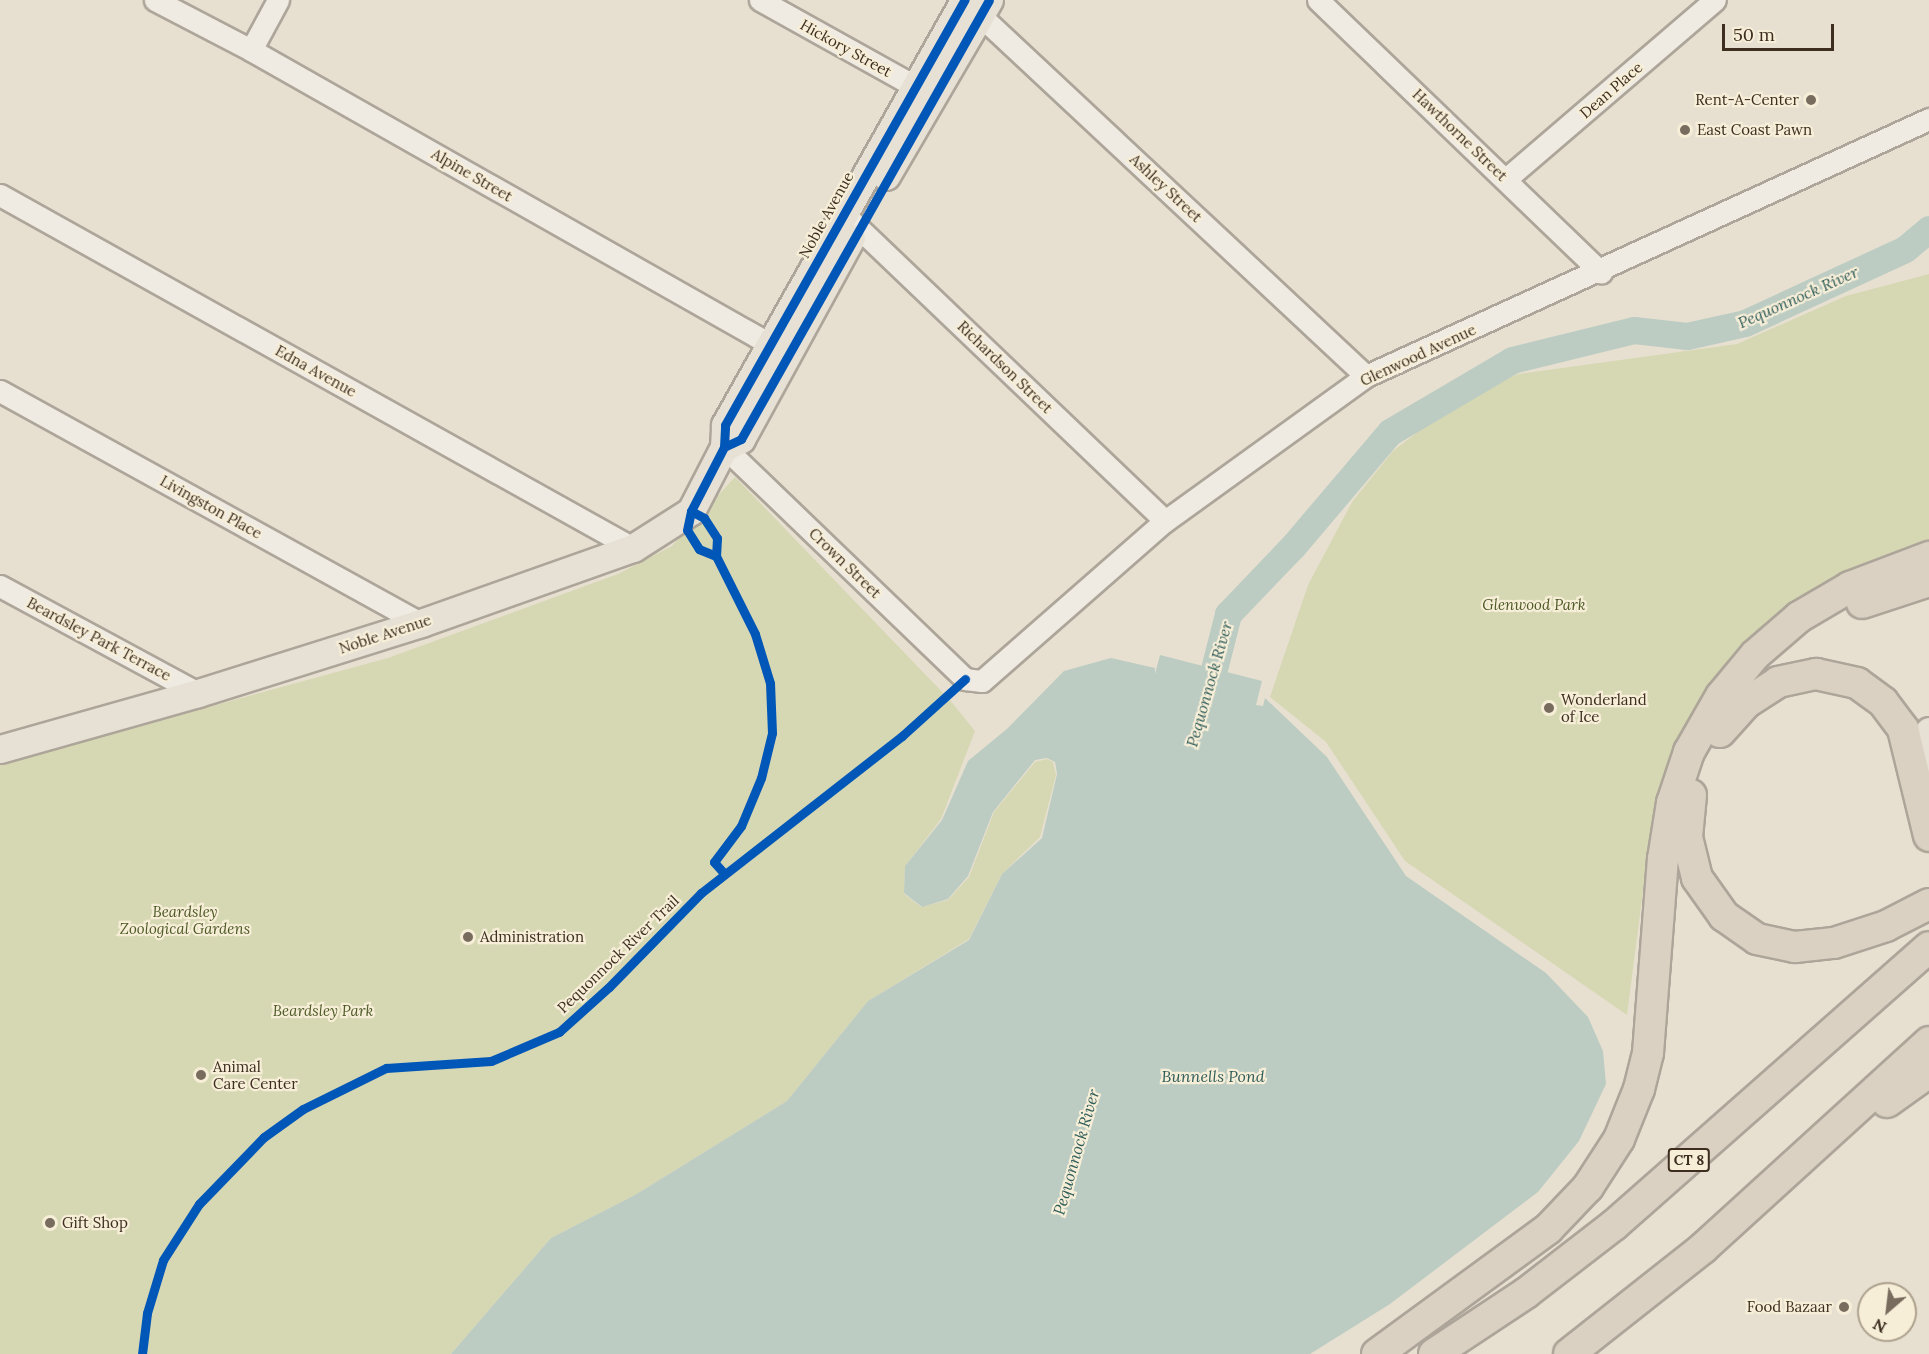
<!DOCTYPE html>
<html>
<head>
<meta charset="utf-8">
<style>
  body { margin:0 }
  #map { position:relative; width:1929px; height:1354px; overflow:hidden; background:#e7e0d1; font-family:Lora,serif }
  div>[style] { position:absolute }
  .green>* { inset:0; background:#d6d7b3 }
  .water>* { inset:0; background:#bcccc2 }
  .river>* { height:27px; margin:-13.5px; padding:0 13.5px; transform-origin:13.5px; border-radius:13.5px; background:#bcccc2 }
  .roads { filter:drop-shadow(2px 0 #ada599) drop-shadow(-2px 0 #ada599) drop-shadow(0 2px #ada599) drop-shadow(0 -2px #ada599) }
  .minor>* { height:21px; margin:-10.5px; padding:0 10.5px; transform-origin:10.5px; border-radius:10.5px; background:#efebe3 }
  .major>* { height:27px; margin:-13.5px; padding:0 13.5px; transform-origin:13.5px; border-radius:13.5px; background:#e6e1d4 }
  .highway>* { height:30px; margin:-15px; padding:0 15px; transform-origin:15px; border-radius:15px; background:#dad1c2 }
  .cycleway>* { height:9px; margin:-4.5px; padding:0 4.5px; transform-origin:4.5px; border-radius:4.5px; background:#0057b8 }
  .dots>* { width:16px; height:16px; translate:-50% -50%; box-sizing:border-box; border:3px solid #f7eed8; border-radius:50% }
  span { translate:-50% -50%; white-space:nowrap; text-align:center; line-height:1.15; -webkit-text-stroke:4.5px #f7eed8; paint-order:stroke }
  .shield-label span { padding:2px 4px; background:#f7eed8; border:2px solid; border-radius:4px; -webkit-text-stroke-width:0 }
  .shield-label { font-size:14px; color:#3d2e20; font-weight:700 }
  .street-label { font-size:15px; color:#3d2e20 }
  .poi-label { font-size:15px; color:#3d2e20 }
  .right { translate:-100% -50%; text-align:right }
  .left { translate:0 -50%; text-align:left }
  .park-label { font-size:15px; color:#4d5a26; font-style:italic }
  .water-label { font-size:16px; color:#2f5d5a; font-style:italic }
  .north { position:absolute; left:1857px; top:1282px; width:60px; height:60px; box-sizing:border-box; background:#f7eed8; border:2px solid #ada18e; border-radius:50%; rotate:208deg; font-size:16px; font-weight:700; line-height:24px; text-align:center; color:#3d2e20 }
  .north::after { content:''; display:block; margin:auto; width:21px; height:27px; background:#786c5e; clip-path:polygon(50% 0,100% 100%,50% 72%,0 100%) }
  .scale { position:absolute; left:1722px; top:24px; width:112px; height:27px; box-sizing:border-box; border:3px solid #3d2e20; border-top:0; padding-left:8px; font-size:18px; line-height:21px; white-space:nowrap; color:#3d2e20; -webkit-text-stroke:4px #f7eed8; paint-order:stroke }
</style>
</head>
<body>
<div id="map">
  <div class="green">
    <div style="clip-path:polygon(1929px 274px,1929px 571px,1875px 586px,1801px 627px,1737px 681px,1661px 790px,1647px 860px,1627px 1015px,1405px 861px,1326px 742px,1270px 697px,1308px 585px,1352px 502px,1393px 451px,1454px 404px,1518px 374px,1737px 344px,1846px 296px)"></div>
    <div style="clip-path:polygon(735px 477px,949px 699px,975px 731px,941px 819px,905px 866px,904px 894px,921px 907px,948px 900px,969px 877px,994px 812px,1035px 762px,1047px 759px,1053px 762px,1056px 775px,1040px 837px,1002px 874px,969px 939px,868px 1001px,787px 1101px,635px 1195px,551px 1238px,451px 1354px,0 1354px,0 764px,388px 658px,618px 574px,672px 546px)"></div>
  </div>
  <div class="water">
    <div style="clip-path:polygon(1160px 655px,1262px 681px,1256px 705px,1263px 706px,1265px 698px,1327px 757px,1406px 876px,1546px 973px,1588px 1017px,1603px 1051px,1606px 1084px,1579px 1141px,1538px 1192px,1390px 1304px,1310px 1354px,451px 1354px,551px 1238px,635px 1195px,787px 1101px,868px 1001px,969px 940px,1002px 874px,1042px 838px,1057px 774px,1055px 762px,1047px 758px,1035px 760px,993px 812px,968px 876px,948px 899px,922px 907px,904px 893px,905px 866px,942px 820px,968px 761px,1008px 728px,1064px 671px,1111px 658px,1155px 668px,1155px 674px)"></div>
  </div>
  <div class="river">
    <div style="left:1214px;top:669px;width:57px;rotate:-75.7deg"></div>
    <div style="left:1228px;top:614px;width:95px;rotate:-46.3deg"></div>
    <div style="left:1294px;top:545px;width:148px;rotate:-49.7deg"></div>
    <div style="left:1390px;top:432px;width:142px;rotate:-30.5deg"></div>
    <div style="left:1512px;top:360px;width:126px;rotate:-13.8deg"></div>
    <div style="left:1634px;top:330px;width:53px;rotate:6.5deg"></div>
    <div style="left:1687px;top:336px;width:59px;rotate:-12.6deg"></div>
    <div style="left:1745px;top:323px;width:176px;rotate:-24.8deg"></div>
    <div style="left:1905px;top:249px;width:31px;rotate:-40deg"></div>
  </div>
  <div class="roads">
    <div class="minor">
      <div style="left:155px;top:0;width:108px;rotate:27.5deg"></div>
      <div style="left:251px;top:50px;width:613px;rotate:29.54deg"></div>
      <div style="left:760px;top:0;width:193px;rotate:29.1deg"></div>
      <div style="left:1318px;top:0;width:393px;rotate:43.9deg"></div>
      <div style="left:970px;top:6px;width:542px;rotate:43.06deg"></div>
      <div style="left:251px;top:50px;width:57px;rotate:-61.6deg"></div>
      <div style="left:1506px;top:179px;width:275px;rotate:-40.6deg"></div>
      <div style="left:0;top:195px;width:725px;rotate:29.15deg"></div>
      <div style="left:844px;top:214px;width:444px;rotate:43.7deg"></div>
      <div style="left:0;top:391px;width:481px;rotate:28.9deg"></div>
      <div style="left:724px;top:447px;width:335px;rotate:43.9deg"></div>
      <div style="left:965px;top:679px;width:17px;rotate:7deg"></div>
      <div style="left:982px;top:681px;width:243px;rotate:-41.2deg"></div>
      <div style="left:1165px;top:521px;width:248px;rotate:-35.8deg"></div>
      <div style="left:1366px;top:376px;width:619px;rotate:-24.54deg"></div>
      <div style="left:0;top:586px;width:225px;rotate:28.4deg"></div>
    </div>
    <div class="major">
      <div style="left:886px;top:176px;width:204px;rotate:-59.7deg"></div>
      <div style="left:724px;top:447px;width:19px;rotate:-25deg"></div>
      <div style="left:741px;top:439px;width:229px;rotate:-61.3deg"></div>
      <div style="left:0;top:749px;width:206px;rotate:-15.8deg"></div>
      <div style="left:198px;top:693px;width:234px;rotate:-17.4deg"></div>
      <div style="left:421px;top:623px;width:225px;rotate:-19.5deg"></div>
      <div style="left:633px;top:548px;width:69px;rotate:-32.5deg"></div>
      <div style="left:691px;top:511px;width:72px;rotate:-62.7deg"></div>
      <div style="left:724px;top:447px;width:22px;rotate:-87deg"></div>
      <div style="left:725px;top:425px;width:488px;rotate:-60.6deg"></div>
      <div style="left:1928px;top:802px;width:71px;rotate:-89.2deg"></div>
    </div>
    <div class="highway">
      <div style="left:1862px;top:603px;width:71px;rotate:-18.2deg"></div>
      <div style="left:1720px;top:732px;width:39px;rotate:-48deg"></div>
      <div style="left:1746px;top:703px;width:38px;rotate:-33deg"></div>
      <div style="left:1778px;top:682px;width:39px;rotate:-12deg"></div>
      <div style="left:1816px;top:674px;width:42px;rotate:12.4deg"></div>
      <div style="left:1857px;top:683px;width:32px;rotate:36deg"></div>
      <div style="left:1883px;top:702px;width:34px;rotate:53deg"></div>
      <div style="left:1903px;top:729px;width:110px;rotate:76.3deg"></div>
      <div style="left:1691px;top:795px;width:42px;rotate:95.4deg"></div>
      <div style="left:1687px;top:837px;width:42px;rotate:76.3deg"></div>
      <div style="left:1697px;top:878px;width:47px;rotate:54.6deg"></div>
      <div style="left:1724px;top:916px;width:40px;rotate:34.9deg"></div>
      <div style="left:1757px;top:939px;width:39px;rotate:12deg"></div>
      <div style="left:1795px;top:947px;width:39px;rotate:-6deg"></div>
      <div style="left:1834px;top:943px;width:55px;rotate:-18.1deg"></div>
      <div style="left:1886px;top:926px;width:48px;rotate:-27.1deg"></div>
      <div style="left:1887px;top:1102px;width:52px;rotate:-35.5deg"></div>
      <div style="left:1377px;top:1354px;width:212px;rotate:-36.2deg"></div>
      <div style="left:1548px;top:1229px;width:58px;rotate:-46.4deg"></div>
      <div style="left:1588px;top:1187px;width:57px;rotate:-57.1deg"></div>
      <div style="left:1619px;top:1139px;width:54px;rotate:-68.2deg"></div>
      <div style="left:1639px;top:1089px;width:37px;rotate:-76deg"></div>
      <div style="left:1648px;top:1053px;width:195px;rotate:-85.6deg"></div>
      <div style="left:1663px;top:859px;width:57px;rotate:-80.9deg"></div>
      <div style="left:1672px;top:803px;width:54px;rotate:-71.6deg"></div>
      <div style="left:1689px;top:752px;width:64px;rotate:-60.3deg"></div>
      <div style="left:1721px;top:696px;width:53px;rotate:-50.3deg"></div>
      <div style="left:1755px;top:655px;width:58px;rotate:-40.8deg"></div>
      <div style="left:1799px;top:617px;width:59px;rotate:-30.5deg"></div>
      <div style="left:1850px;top:587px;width:85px;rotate:-20.8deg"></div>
      <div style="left:1434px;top:1354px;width:110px;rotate:-33.5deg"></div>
      <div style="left:1526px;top:1293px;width:111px;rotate:-37.7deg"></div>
      <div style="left:1614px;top:1225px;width:420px;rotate:-41.4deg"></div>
      <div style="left:1569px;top:1354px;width:171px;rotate:-38.3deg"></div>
      <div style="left:1703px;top:1248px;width:306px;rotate:-42.3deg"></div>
    </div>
  </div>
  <div class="cycleway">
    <div style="left:724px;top:447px;width:19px;rotate:-25deg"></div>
    <div style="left:741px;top:439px;width:504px;rotate:-60.54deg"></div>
    <div style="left:691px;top:511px;width:15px;rotate:28deg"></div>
    <div style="left:704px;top:518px;width:24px;rotate:57deg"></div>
    <div style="left:717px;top:538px;width:18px;rotate:93deg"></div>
    <div style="left:716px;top:556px;width:87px;rotate:63.4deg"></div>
    <div style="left:755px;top:634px;width:51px;rotate:73deg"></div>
    <div style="left:770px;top:683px;width:50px;rotate:87.7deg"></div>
    <div style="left:772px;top:733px;width:46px;rotate:103.7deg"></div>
    <div style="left:761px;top:778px;width:52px;rotate:112.6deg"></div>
    <div style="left:741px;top:826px;width:45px;rotate:126.9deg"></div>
    <div style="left:714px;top:862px;width:15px;rotate:48deg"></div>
    <div style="left:716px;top:556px;width:18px;rotate:-158deg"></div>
    <div style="left:699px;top:549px;width:22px;rotate:-122deg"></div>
    <div style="left:687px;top:530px;width:19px;rotate:-78deg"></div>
    <div style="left:691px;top:511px;width:72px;rotate:-62.7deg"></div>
    <div style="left:724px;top:447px;width:22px;rotate:-87deg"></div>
    <div style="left:725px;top:425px;width:488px;rotate:-60.6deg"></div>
    <div style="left:142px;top:1354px;width:41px;rotate:-83deg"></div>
    <div style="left:147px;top:1313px;width:55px;rotate:-73.2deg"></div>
    <div style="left:163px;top:1260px;width:67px;rotate:-57.3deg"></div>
    <div style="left:199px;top:1204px;width:93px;rotate:-45.9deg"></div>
    <div style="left:264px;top:1137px;width:48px;rotate:-35.7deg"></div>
    <div style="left:303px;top:1109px;width:93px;rotate:-26.3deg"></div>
    <div style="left:386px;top:1068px;width:105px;rotate:-3.8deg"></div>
    <div style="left:491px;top:1061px;width:74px;rotate:-23.1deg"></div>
    <div style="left:559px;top:1032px;width:67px;rotate:-42deg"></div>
    <div style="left:609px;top:987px;width:132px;rotate:-45.6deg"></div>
    <div style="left:701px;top:893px;width:255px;rotate:-38deg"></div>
    <div style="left:902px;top:736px;width:85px;rotate:-42.1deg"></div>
  </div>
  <div class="dots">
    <div style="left:1811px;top:100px;background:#786c5e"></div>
    <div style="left:1685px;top:130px;background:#786c5e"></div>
    <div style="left:1549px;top:708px;background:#786c5e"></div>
    <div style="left:468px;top:937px;background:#786c5e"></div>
    <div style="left:201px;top:1075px;background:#786c5e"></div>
    <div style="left:50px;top:1223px;background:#786c5e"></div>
    <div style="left:1844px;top:1307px;background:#786c5e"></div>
  </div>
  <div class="shield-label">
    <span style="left:1689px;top:1160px">CT 8</span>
  </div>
  <div class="street-label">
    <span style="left:846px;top:48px;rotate:29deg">Hickory Street</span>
    <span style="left:1611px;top:90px;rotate:-41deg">Dean Place</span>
    <span style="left:1460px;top:135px;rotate:44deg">Hawthorne Street</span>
    <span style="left:472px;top:175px;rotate:30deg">Alpine Street</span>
    <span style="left:1166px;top:188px;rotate:43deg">Ashley Street</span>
    <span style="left:826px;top:215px;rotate:-61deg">Noble Avenue</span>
    <span style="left:1418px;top:355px;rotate:-25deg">Glenwood Avenue</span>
    <span style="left:1005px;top:367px;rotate:44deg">Richardson Street</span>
    <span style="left:316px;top:371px;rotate:29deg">Edna Avenue</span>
    <span style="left:211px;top:507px;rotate:29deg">Livingston Place</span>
    <span style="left:845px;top:563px;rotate:44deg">Crown Street</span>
    <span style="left:385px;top:634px;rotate:-18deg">Noble Avenue</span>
    <span style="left:99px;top:639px;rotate:28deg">Beardsley Park Terrace</span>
    <span style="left:618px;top:954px;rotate:-44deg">Pequonnock River Trail</span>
  </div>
  <div class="poi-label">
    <span class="right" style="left:1799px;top:100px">Rent-A-Center</span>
    <span class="left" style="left:1697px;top:130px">East Coast Pawn</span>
    <span class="left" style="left:1561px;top:708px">Wonderland<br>of Ice</span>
    <span class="left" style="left:480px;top:937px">Administration</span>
    <span class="left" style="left:213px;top:1075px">Animal<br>Care Center</span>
    <span class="left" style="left:62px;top:1223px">Gift Shop</span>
    <span class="right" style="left:1832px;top:1307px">Food Bazaar</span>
  </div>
  <div class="park-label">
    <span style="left:1534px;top:605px">Glenwood Park</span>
    <span style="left:185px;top:920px">Beardsley<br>Zoological Gardens</span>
    <span style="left:323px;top:1011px">Beardsley Park</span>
  </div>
  <div class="water-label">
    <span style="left:1798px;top:297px;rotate:-24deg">Pequonnock River</span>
    <span style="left:1209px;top:684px;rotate:-74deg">Pequonnock River</span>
    <span style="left:1213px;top:1076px">Bunnells Pond</span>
    <span style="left:1076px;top:1152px;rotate:-74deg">Pequonnock River</span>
  </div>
  <div class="north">N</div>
  <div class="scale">50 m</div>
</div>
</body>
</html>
